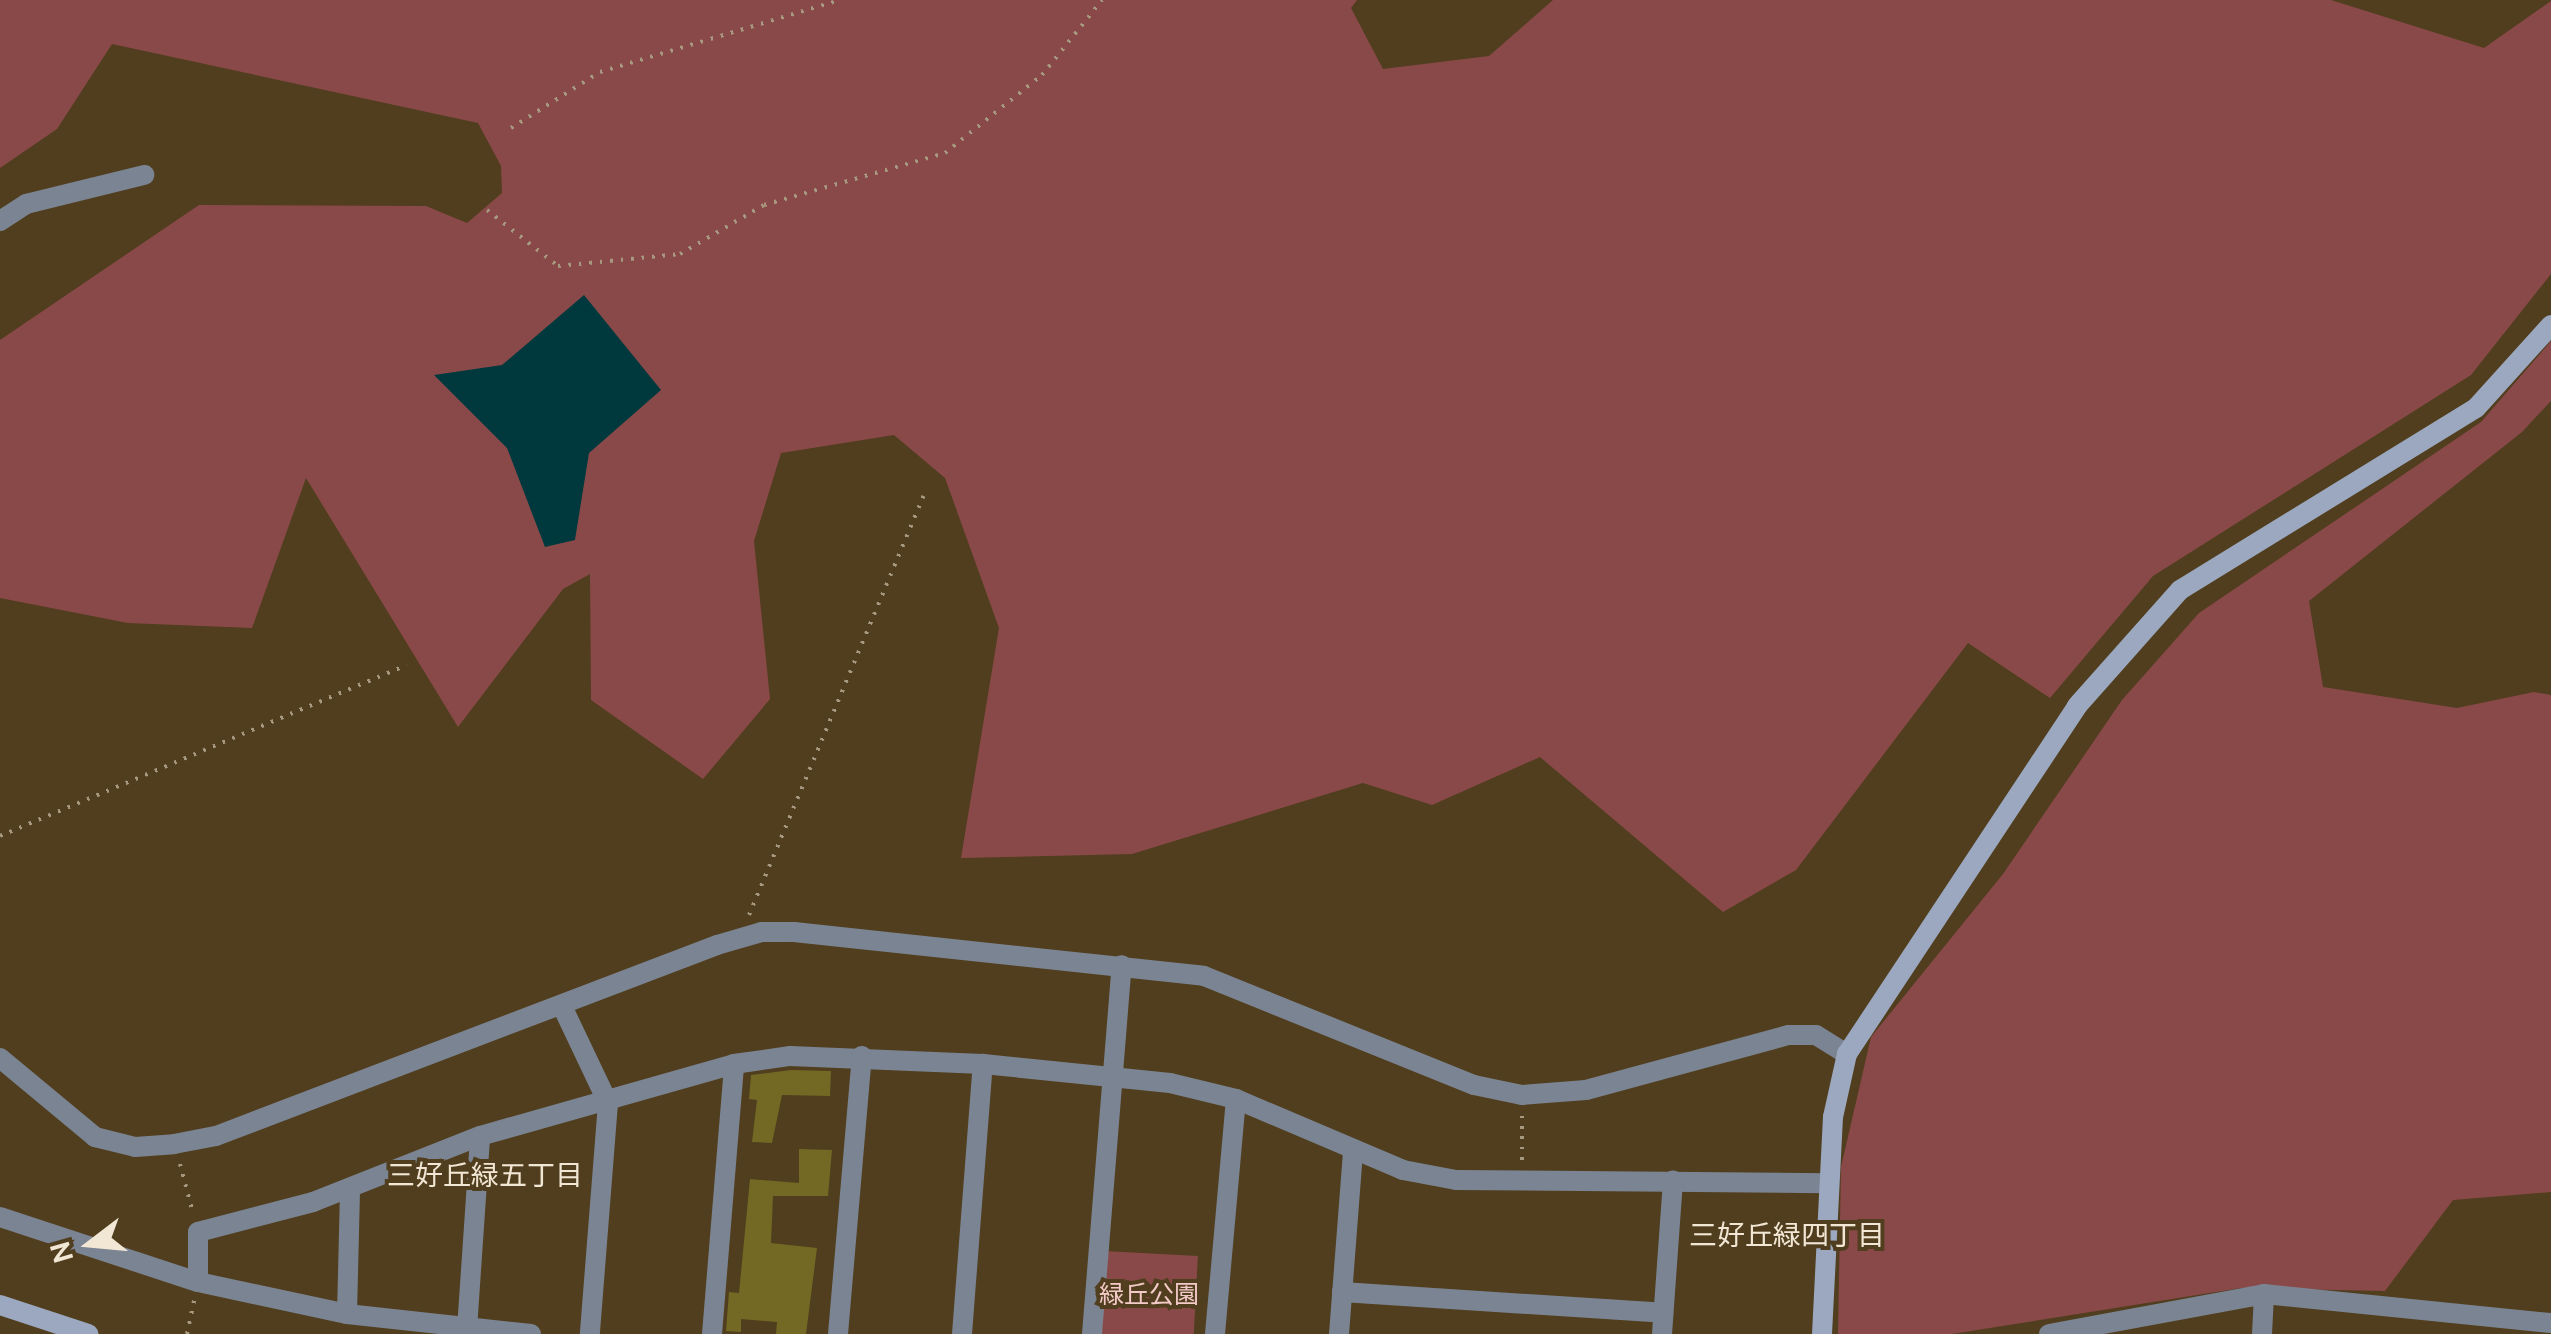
<!DOCTYPE html>
<html>
<head>
<meta charset="utf-8">
<style>
  body { margin:0 }
  #map { position:relative; width:2551px; height:1334px; overflow:hidden; background:#503e1e; font-family:Ubuntu,"Noto Sans JP",sans-serif }
  div>[style] { position:absolute }
  .green>* { inset:0; background:#8a4949; transform-origin:0 0 }
  .water>* { inset:0; background:#00393d }
  .building>* { inset:0; background:#736924 }
  .path>* { height:4px; margin-top:-2px; transform-origin:0; background:repeating-linear-gradient(90deg,#a79980 0 2.5px,transparent 0 10.5px) }
  .street>* { height:20px; margin:-10px; padding:0 10px; transform-origin:10px; border-radius:10px; background:#7b8492 }
  .secondary>* { height:20px; margin:-10px; padding:0 10px; transform-origin:10px; border-radius:10px; background:#9ba8bf }
  span { translate:-50% -50%; white-space:nowrap; text-align:center; line-height:1.15; -webkit-text-stroke:8px #503e1e; paint-order:stroke }
  .park-label { font-size:25px; color:#f4cac8 }
  .neighbourhood-label { font-size:28px; color:#f1e7d4 }
  .north { position:absolute; left:40px; top:1194px; width:100px; height:100px; -webkit-text-stroke:8px #503e1e; paint-order:stroke; rotate:254deg; font-size:28px; font-weight:700; line-height:40px; text-align:center; color:#f1e7d4 }
  .north::after { content:''; display:block; margin:auto; width:35px; height:45px; background:#f1e7d4; clip-path:polygon(50% 0,100% 100%,50% 72%,0 100%) }
</style>
</head>
<body>
<div id="map">
  <div class="green">
    <div style="clip-path:polygon(0 0,1357px 0,1351px 8px,1383px 69px,1489px 56px,1553px 0,2331px 0,2484px 48px,2551px 1px,2551px 274px,2471px 375px,2153px 576px,2050px 698px,1968px 643px,1796px 870px,1723px 912px,1540px 757px,1432px 805px,1363px 783px,1132px 854px,961px 858px,999px 628px,945px 478px,894px 435px,781px 453px,754px 541px,770px 699px,703px 779px,591px 700px,590px 574px,563px 589px,458px 727px,306px 478px,252px 628px,128px 623px,0 598px,0 340px,199px 205px,426px 206px,467px 223px,502px 193px,501px 166px,478px 123px,112px 44px,57px 129px,0 168px)"></div>
    <div style="clip-path:polygon(2551px 341px,2551px 401px,2522px 432px,2309px 601px,2323px 687px,2457px 708px,2534px 692px,2551px 695px,2551px 1192px,2453px 1200px,2385px 1291px,2241px 1288px,1952px 1334px,1838px 1334px,1841px 1167px,1871px 1037px,2003px 874px,2122px 700px,2199px 613px,2481px 422px)"></div>
    <div style="left:1104px;top:1251px;width:94px;height:83px;rotate:3deg"></div>
  </div>
  <div class="water">
    <div style="clip-path:polygon(584px 295px,661px 390px,589px 453px,575px 540px,545px 547px,507px 448px,434px 375px,502px 365px)"></div>
  </div>
  <div class="building">
    <div style="clip-path:polygon(791px 1070px,831px 1071px,830px 1096px,782px 1095px,772px 1143px,752px 1142px,757px 1100px,749px 1099px,751px 1075px)"></div>
    <div style="clip-path:polygon(799px 1149px,832px 1150px,828px 1196px,773px 1196px,771px 1243px,817px 1248px,806px 1334px,776px 1334px,777px 1322px,741px 1319px,741px 1332px,726px 1331px,729px 1292px,739px 1293px,750px 1179px,799px 1183px)"></div>
  </div>
  <div class="path">
    <div style="left:511px;top:128px;width:105px;rotate:-32.2deg"></div>
    <div style="left:600px;top:72px;width:251px;rotate:-16.7deg"></div>
    <div style="left:487px;top:210px;width:90px;rotate:38.3deg"></div>
    <div style="left:558px;top:266px;width:123px;rotate:-5.6deg"></div>
    <div style="left:680px;top:254px;width:97px;rotate:-30.3deg"></div>
    <div style="left:764px;top:205px;width:188px;rotate:-16deg"></div>
    <div style="left:945px;top:153px;width:124px;rotate:-38.8deg"></div>
    <div style="left:1042px;top:75px;width:96px;rotate:-51.3deg"></div>
    <div style="left:0;top:836px;width:441px;rotate:-22.8deg"></div>
    <div style="left:749px;top:915px;width:454px;rotate:-67.4deg"></div>
    <div style="left:1522px;top:1160px;width:46px;rotate:-90deg"></div>
    <div style="left:180px;top:1164px;width:51px;rotate:75.1deg"></div>
    <div style="left:187px;top:1334px;width:35px;rotate:-78deg"></div>
  </div>
  <div class="street">
    <div style="left:0;top:221px;width:31px;rotate:-33deg"></div>
    <div style="left:26px;top:204px;width:122px;rotate:-13.8deg"></div>
    <div style="left:562px;top:1006px;width:107px;rotate:64.6deg"></div>
    <div style="left:608px;top:1103px;width:232px;rotate:94.5deg"></div>
    <div style="left:0;top:1058px;width:124px;rotate:39.7deg"></div>
    <div style="left:95px;top:1137px;width:41px;rotate:14deg"></div>
    <div style="left:135px;top:1147px;width:39px;rotate:-4deg"></div>
    <div style="left:174px;top:1144px;width:43px;rotate:-10.8deg"></div>
    <div style="left:216px;top:1136px;width:536px;rotate:-20.87deg"></div>
    <div style="left:717px;top:945px;width:47px;rotate:-16.1deg"></div>
    <div style="left:762px;top:932px;width:32px"></div>
    <div style="left:794px;top:932px;width:412px;rotate:6.1deg"></div>
    <div style="left:1204px;top:976px;width:291px;rotate:22deg"></div>
    <div style="left:1474px;top:1085px;width:49px;rotate:11.8deg"></div>
    <div style="left:1522px;top:1095px;width:64px;rotate:-4.5deg"></div>
    <div style="left:1586px;top:1090px;width:210px;rotate:-15.2deg"></div>
    <div style="left:1789px;top:1035px;width:27px"></div>
    <div style="left:1816px;top:1035px;width:36px;rotate:32deg"></div>
    <div style="left:0;top:1217px;width:208px;rotate:18.2deg"></div>
    <div style="left:198px;top:1282px;width:152px;rotate:12.1deg"></div>
    <div style="left:347px;top:1314px;width:185px;rotate:6.2deg"></div>
    <div style="left:198px;top:1282px;width:50px;rotate:-90deg"></div>
    <div style="left:198px;top:1232px;width:119px;rotate:-14.6deg"></div>
    <div style="left:313px;top:1202px;width:180px;rotate:-21.6deg"></div>
    <div style="left:480px;top:1136px;width:264px;rotate:-15.8deg"></div>
    <div style="left:734px;top:1064px;width:57px;rotate:-8.1deg"></div>
    <div style="left:790px;top:1056px;width:193px;rotate:2.4deg"></div>
    <div style="left:983px;top:1064px;width:188px;rotate:5.8deg"></div>
    <div style="left:1170px;top:1083px;width:68px;rotate:13.6deg"></div>
    <div style="left:1236px;top:1099px;width:181px;rotate:23deg"></div>
    <div style="left:1403px;top:1170px;width:54px;rotate:10.7deg"></div>
    <div style="left:1456px;top:1180px;width:372px;rotate:0.5deg"></div>
    <div style="left:1342px;top:1292px;width:322px;rotate:3.7deg"></div>
    <div style="left:347px;top:1314px;width:126px;rotate:-88.6deg"></div>
    <div style="left:467px;top:1329px;width:193px;rotate:-86.1deg"></div>
    <div style="left:712px;top:1334px;width:271px;rotate:-85.3deg"></div>
    <div style="left:838px;top:1334px;width:279px;rotate:-85.1deg"></div>
    <div style="left:962px;top:1334px;width:271px;rotate:-85.6deg"></div>
    <div style="left:1092px;top:1334px;width:370px;rotate:-85.4deg"></div>
    <div style="left:1215px;top:1334px;width:236px;rotate:-84.9deg"></div>
    <div style="left:1339px;top:1334px;width:182px;rotate:-85.6deg"></div>
    <div style="left:1662px;top:1334px;width:154px;rotate:-85.9deg"></div>
    <div style="left:2049px;top:1334px;width:219px;rotate:-10.5deg"></div>
    <div style="left:2264px;top:1294px;width:288px;rotate:5.8deg"></div>
    <div style="left:2262px;top:1334px;width:40px;rotate:-87.1deg"></div>
  </div>
  <div class="secondary">
    <div style="left:0;top:1305px;width:93px;rotate:18.2deg"></div>
    <div style="left:1822px;top:1334px;width:217px;rotate:-87.1deg"></div>
    <div style="left:1833px;top:1117px;width:65px;rotate:-77.5deg"></div>
    <div style="left:1847px;top:1054px;width:417px;rotate:-56.5deg"></div>
    <div style="left:2077px;top:706px;width:155px;rotate:-48.4deg"></div>
    <div style="left:2180px;top:590px;width:347px;rotate:-31.6deg"></div>
    <div style="left:2476px;top:408px;width:112px;rotate:-47.9deg"></div>
  </div>
  <div class="park-label">
    <span style="left:1149px;top:1294px">緑丘公園</span>
  </div>
  <div class="neighbourhood-label">
    <span style="left:485px;top:1175px">三好丘緑五丁目</span>
    <span style="left:1787px;top:1235px">三好丘緑四丁目</span>
  </div>
  <div class="north">N</div>
</div>
</body>
</html>
